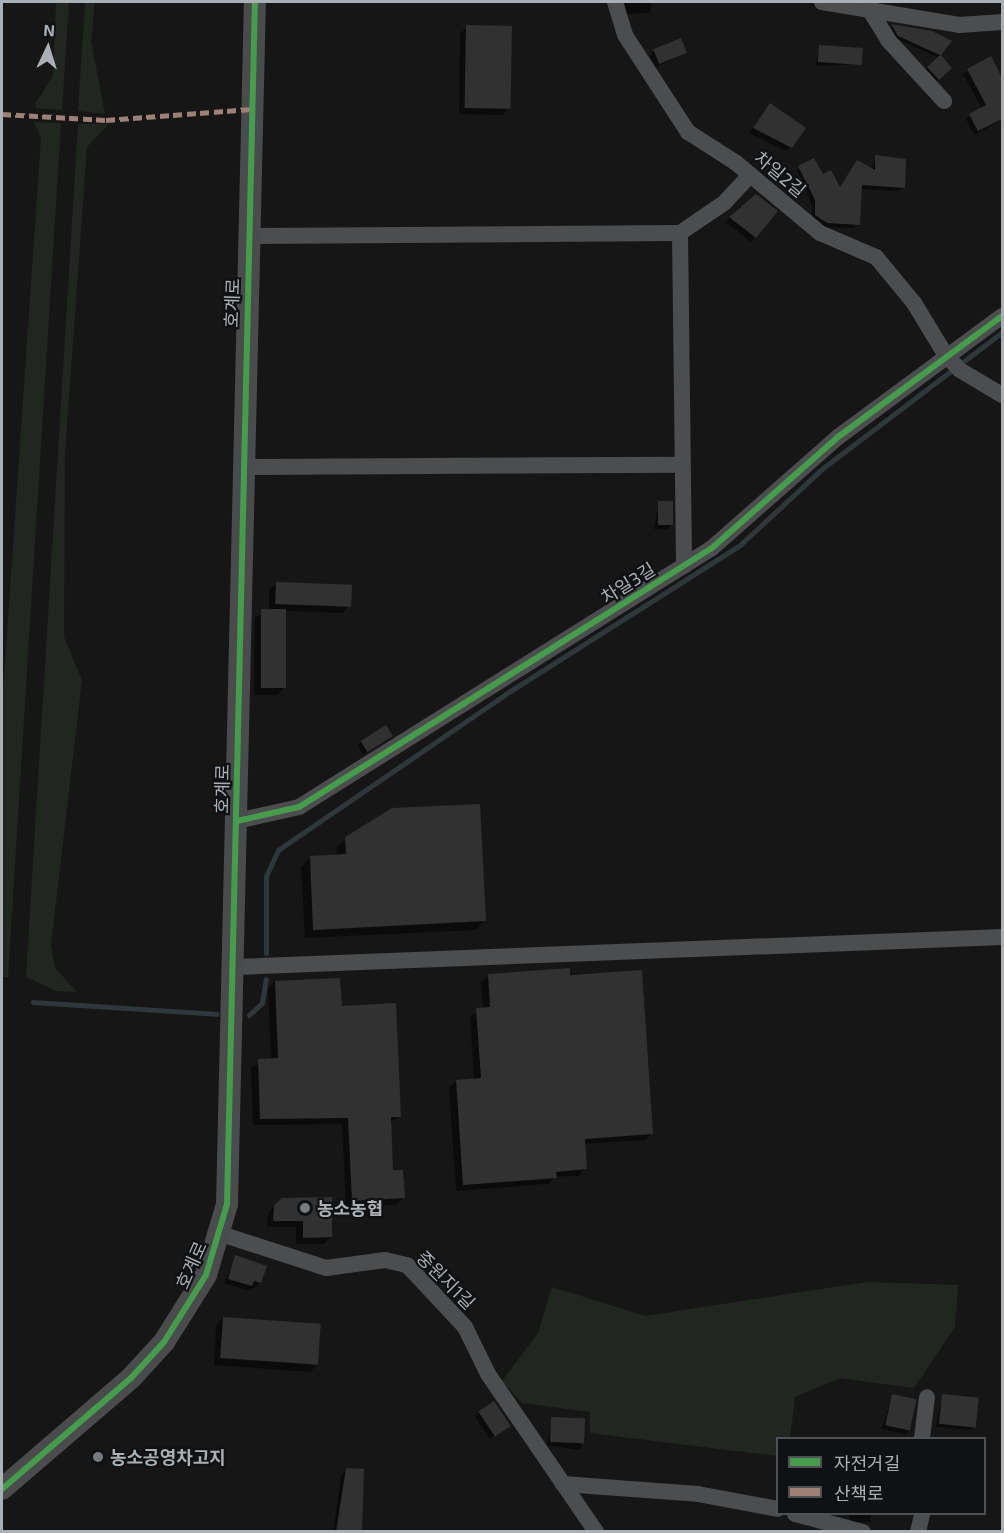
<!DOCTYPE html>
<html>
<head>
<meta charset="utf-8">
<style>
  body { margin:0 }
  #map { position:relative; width:1004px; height:1533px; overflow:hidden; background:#161616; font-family:"Exo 2","Noto Sans KR",sans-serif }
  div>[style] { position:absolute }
  .green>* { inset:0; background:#212720 }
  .shadow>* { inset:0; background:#0007; transform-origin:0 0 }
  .stream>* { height:5px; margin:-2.5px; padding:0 2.5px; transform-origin:2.5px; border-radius:2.5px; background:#2e383b }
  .building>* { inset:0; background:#313132; transform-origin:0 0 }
  .street>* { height:16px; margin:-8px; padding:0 8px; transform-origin:8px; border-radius:8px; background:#4b4d4f }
  .secondary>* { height:22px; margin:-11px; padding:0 11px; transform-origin:11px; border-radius:11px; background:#4a4b4d }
  .quiet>* { height:4.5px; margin-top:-2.25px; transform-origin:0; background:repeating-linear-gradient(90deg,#9e8076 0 9px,transparent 0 13.5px) }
  .cycleway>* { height:6px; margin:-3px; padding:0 3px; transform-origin:3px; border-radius:3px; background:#469c4c }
  .dots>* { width:16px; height:16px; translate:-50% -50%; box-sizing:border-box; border:3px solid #101112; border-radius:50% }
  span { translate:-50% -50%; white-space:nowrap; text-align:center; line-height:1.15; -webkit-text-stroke:4.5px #101112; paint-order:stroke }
  .street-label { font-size:18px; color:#a9b0b6 }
  .poi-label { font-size:18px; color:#a9b0b6; font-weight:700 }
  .left { translate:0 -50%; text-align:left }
  .frame { position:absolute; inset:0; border:3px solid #a9b0b6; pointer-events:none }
  .legend { position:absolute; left:776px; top:1437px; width:210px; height:78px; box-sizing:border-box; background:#101112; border:2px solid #4d5154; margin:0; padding:8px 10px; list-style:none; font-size:18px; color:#a9b0b6 }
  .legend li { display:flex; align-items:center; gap:12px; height:30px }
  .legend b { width:30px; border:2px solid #4d5154 }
  .north { position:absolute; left:18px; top:18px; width:60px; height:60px; -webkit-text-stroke:4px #101112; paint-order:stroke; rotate:4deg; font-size:16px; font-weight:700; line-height:24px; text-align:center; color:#a9b0b6 }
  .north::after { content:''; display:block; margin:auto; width:21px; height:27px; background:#a9b0b6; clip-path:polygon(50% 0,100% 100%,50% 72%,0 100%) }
</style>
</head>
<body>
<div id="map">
  <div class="green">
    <div style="clip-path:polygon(56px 2px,69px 2px,62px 110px,36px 108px,35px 104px,53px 76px)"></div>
    <div style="clip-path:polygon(85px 2px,95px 2px,91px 41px,105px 114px,78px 111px)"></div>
    <div style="clip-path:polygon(34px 122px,61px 123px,8px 977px,2px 977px,2px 706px,41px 138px)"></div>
    <div style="clip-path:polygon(78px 124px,109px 124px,87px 147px,65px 453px,64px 637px,82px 680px,51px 945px,55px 968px,77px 992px,56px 991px,26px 977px)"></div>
    <div style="clip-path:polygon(867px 1282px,958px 1285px,955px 1327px,914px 1388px,840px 1378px,795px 1397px,790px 1438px,778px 1438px,777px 1456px,590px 1433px,590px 1412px,522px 1403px,502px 1381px,538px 1333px,552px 1287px,645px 1316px)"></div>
  </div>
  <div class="shadow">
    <div style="clip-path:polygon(625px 2px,652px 2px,650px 13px,625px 14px)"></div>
    <div style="clip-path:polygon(891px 26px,950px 42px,939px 55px,950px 68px,935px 82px,925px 71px,939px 58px,895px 38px)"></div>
    <div style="clip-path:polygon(467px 27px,509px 108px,503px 115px,459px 114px,460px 34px)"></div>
    <div style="clip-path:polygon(820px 47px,860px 64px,815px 66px)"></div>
    <div style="clip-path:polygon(654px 51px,685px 53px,655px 68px,650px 56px)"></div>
    <div style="clip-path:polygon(990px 58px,1002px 84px,1002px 120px,974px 135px,966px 119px,982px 109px,963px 74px)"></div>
    <div style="clip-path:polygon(766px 109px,791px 147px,786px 151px,749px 133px)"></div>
    <div style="clip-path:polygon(876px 156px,903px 187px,899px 191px,860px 189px,855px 228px,822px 227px,812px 219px,812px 205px,797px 170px,801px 166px,839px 189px,872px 170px)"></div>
    <div style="clip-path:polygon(740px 206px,776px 212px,751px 242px,726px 222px)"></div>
    <div style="clip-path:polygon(659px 502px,672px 525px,667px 529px,654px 529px)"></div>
    <div style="clip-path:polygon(276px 584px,349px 606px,342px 613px,285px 611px,284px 688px,277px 695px,254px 695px,255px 617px,269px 610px,269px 590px)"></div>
    <div style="clip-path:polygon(391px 736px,363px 755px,358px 746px,362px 742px)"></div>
    <div style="clip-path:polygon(346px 838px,485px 921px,475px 930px,305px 938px,301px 867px,310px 858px,337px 856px,336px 848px)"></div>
    <div style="clip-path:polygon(641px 972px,652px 1133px,645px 1140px,583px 1144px,585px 1169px,578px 1176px,555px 1177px,548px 1184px,456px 1191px,449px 1088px,456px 1081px,474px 1080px,470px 1016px,483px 1009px,481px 982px,488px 976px)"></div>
    <div style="clip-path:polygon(275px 982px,340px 1007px,400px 1116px,389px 1123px,392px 1172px,403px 1198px,396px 1205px,346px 1207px,342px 1124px,253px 1125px,251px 1067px,271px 1060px,268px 989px)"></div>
    <div style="clip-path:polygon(282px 1199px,331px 1237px,324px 1244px,296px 1244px,296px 1227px,267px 1227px,268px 1213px)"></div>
    <div style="clip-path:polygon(236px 1257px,260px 1282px,256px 1287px,246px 1290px,224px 1283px)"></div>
    <div style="clip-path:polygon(223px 1318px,317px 1365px,310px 1372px,214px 1365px,216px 1325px)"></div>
    <div style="clip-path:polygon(893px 1396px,909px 1430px,905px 1434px,881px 1429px)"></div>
    <div style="clip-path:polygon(942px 1396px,975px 1426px,971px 1430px,936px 1427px)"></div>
    <div style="clip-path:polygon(479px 1413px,504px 1430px,490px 1439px,475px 1417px)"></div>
    <div style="clip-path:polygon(552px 1419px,583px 1446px,579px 1450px,547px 1445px)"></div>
    <div style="clip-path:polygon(347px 1469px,359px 1532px,333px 1532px,341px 1475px)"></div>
    <div style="left:849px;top:1514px;width:22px;height:8px"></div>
  </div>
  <div class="stream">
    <div style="left:266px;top:953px;width:77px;rotate:-90deg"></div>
    <div style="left:266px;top:876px;width:29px;rotate:-65deg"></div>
    <div style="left:278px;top:850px;width:274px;rotate:-34.4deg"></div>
    <div style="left:504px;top:695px;width:280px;rotate:-32.4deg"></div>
    <div style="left:740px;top:545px;width:113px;rotate:-42.9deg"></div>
    <div style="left:823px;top:468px;width:225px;rotate:-37.2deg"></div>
    <div style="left:33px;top:1002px;width:184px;rotate:3.7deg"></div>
    <div style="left:249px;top:1015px;width:18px;rotate:-43deg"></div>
    <div style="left:262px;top:1003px;width:24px;rotate:-81deg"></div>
  </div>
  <div class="building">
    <div style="clip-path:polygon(891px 24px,932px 31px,952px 41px,941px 55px,952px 68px,939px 80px,927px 67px,940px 55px,898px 36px)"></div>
    <div style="left:466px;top:25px;width:46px;height:83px;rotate:1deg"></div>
    <div style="left:681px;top:38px;width:16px;height:30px;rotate:68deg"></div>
    <div style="left:819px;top:45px;width:44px;height:17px;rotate:4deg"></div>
    <div style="clip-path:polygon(991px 56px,1002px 78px,1002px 119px,978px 131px,969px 114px,986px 105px,967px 69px)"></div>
    <div style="clip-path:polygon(770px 103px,806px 128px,792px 148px,753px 128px)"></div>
    <div style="clip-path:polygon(875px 155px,906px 159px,905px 188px,862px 185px,860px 225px,827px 223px,815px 215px,815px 200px,798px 166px,814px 158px,823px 174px,831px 170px,840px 187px,857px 160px,875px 170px)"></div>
    <div style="clip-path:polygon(756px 194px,778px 211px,756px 238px,729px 217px)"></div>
    <div style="left:658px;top:501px;width:15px;height:24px"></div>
    <div style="left:276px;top:582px;width:76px;height:22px;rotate:2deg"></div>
    <div style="left:261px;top:609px;width:25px;height:79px"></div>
    <div style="left:386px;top:725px;width:13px;height:30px;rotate:58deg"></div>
    <div style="clip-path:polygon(480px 804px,486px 921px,313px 930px,310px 856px,346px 854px,345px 837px,392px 808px)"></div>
    <div style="clip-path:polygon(570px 968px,570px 975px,642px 970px,653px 1134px,585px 1139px,587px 1169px,556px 1172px,557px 1178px,463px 1185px,456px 1080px,481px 1078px,476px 1008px,490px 1007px,488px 974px)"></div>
    <div style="clip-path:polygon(340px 978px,342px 1006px,396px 1003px,401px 1117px,391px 1117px,393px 1170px,403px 1170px,405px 1198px,352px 1201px,348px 1118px,260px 1119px,258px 1059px,278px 1058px,275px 981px)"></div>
    <div style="clip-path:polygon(332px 1197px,332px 1237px,303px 1238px,303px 1221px,273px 1221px,274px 1205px,282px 1198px)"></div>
    <div style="clip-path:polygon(235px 1255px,267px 1266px,261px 1283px,254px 1281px,252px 1286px,228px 1279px)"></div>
    <div style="left:223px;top:1317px;width:98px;height:41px;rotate:4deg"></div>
    <div style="left:892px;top:1394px;width:25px;height:32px;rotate:12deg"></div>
    <div style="left:942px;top:1394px;width:37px;height:30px;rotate:6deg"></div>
    <div style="left:494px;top:1401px;width:30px;height:19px;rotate:56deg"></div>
    <div style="left:551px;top:1417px;width:34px;height:25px;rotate:2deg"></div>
    <div style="clip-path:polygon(346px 1468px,364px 1469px,362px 1532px,336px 1532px)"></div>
  </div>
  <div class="street">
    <div style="left:615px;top:2px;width:34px;rotate:73deg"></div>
    <div style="left:625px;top:35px;width:116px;rotate:57deg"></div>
    <div style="left:688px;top:132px;width:56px;rotate:32.6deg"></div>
    <div style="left:735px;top:162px;width:111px;rotate:39.9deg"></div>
    <div style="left:820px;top:233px;width:61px;rotate:23.2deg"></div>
    <div style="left:876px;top:257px;width:60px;rotate:50.4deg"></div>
    <div style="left:914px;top:303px;width:60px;rotate:58.7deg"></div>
    <div style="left:945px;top:354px;width:22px;rotate:47deg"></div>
    <div style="left:960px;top:370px;width:49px;rotate:30.8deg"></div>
    <div style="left:822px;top:2px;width:139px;rotate:9.5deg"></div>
    <div style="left:959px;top:25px;width:43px;rotate:-4deg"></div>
    <div style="left:869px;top:9px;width:36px;rotate:58deg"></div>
    <div style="left:888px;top:40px;width:83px;rotate:47.4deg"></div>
    <div style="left:680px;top:233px;width:333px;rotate:89.3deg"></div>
    <div style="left:249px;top:236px;width:431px;rotate:-0.4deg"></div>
    <div style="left:680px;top:233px;width:53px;rotate:-34.3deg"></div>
    <div style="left:724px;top:203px;width:38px;rotate:-47deg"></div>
    <div style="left:242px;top:467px;width:440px;rotate:-0.3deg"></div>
    <div style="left:237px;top:821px;width:64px;rotate:-12.7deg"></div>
    <div style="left:299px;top:807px;width:487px;rotate:-32.1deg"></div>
    <div style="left:712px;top:548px;width:168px;rotate:-41.4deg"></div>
    <div style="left:838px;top:437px;width:204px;rotate:-36.4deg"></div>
    <div style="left:235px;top:967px;width:768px;rotate:-2.24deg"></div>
    <div style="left:221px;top:1234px;width:110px;rotate:17.9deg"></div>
    <div style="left:326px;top:1268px;width:60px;rotate:-7.7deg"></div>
    <div style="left:385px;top:1260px;width:23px;rotate:13deg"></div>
    <div style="left:407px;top:1265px;width:85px;rotate:46.9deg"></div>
    <div style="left:465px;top:1327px;width:52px;rotate:63.9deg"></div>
    <div style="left:488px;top:1374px;width:191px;rotate:55.6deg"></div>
    <div style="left:922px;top:1438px;width:41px;rotate:-83deg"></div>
    <div style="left:563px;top:1484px;width:135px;rotate:4.2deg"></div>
    <div style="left:698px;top:1494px;width:81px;rotate:10.6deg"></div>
    <div style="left:795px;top:1514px;width:70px;rotate:14.8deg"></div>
    <div style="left:918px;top:1532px;width:18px;rotate:-77deg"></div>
  </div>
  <div class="secondary">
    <div style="left:2px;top:1489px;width:170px;rotate:-40.7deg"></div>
    <div style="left:131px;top:1378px;width:49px;rotate:-47.5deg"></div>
    <div style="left:164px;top:1342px;width:79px;rotate:-57.9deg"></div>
    <div style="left:206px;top:1275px;width:74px;rotate:-73.5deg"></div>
    <div style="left:227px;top:1204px;width:1202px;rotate:-88.67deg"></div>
  </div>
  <div class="quiet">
    <div style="left:2px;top:114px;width:104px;rotate:3.3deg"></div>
    <div style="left:106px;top:120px;width:146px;rotate:-4.3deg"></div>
  </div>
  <div class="cycleway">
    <div style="left:237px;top:821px;width:64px;rotate:-12.7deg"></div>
    <div style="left:299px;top:807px;width:487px;rotate:-32.1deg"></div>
    <div style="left:712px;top:548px;width:168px;rotate:-41.4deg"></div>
    <div style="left:838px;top:437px;width:204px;rotate:-36.4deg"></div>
    <div style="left:2px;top:1489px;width:170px;rotate:-40.7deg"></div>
    <div style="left:131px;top:1378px;width:49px;rotate:-47.5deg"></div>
    <div style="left:164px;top:1342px;width:79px;rotate:-57.9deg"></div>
    <div style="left:206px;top:1275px;width:74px;rotate:-73.5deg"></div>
    <div style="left:227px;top:1204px;width:1202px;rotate:-88.67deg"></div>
  </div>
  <div class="dots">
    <div style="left:305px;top:1208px;background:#767a7e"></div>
    <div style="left:98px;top:1457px;background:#767a7e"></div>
  </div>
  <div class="street-label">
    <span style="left:780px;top:174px;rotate:40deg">차일2길</span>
    <span style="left:232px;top:303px;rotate:-88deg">호계로</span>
    <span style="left:628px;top:583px;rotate:-32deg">차일3길</span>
    <span style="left:222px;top:789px;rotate:-89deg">호계로</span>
    <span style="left:191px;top:1265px;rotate:-66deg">호계로</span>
    <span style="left:446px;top:1280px;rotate:45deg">중원지1길</span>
  </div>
  <div class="poi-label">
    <span class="left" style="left:317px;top:1208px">농소농협</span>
    <span class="left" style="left:110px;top:1457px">농소공영차고지</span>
  </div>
  <div class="frame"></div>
  <ul class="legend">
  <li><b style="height:8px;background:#469c4c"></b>자전거길</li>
  <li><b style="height:8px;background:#9e8076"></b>산책로</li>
  </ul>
  <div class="north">N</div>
</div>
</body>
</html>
